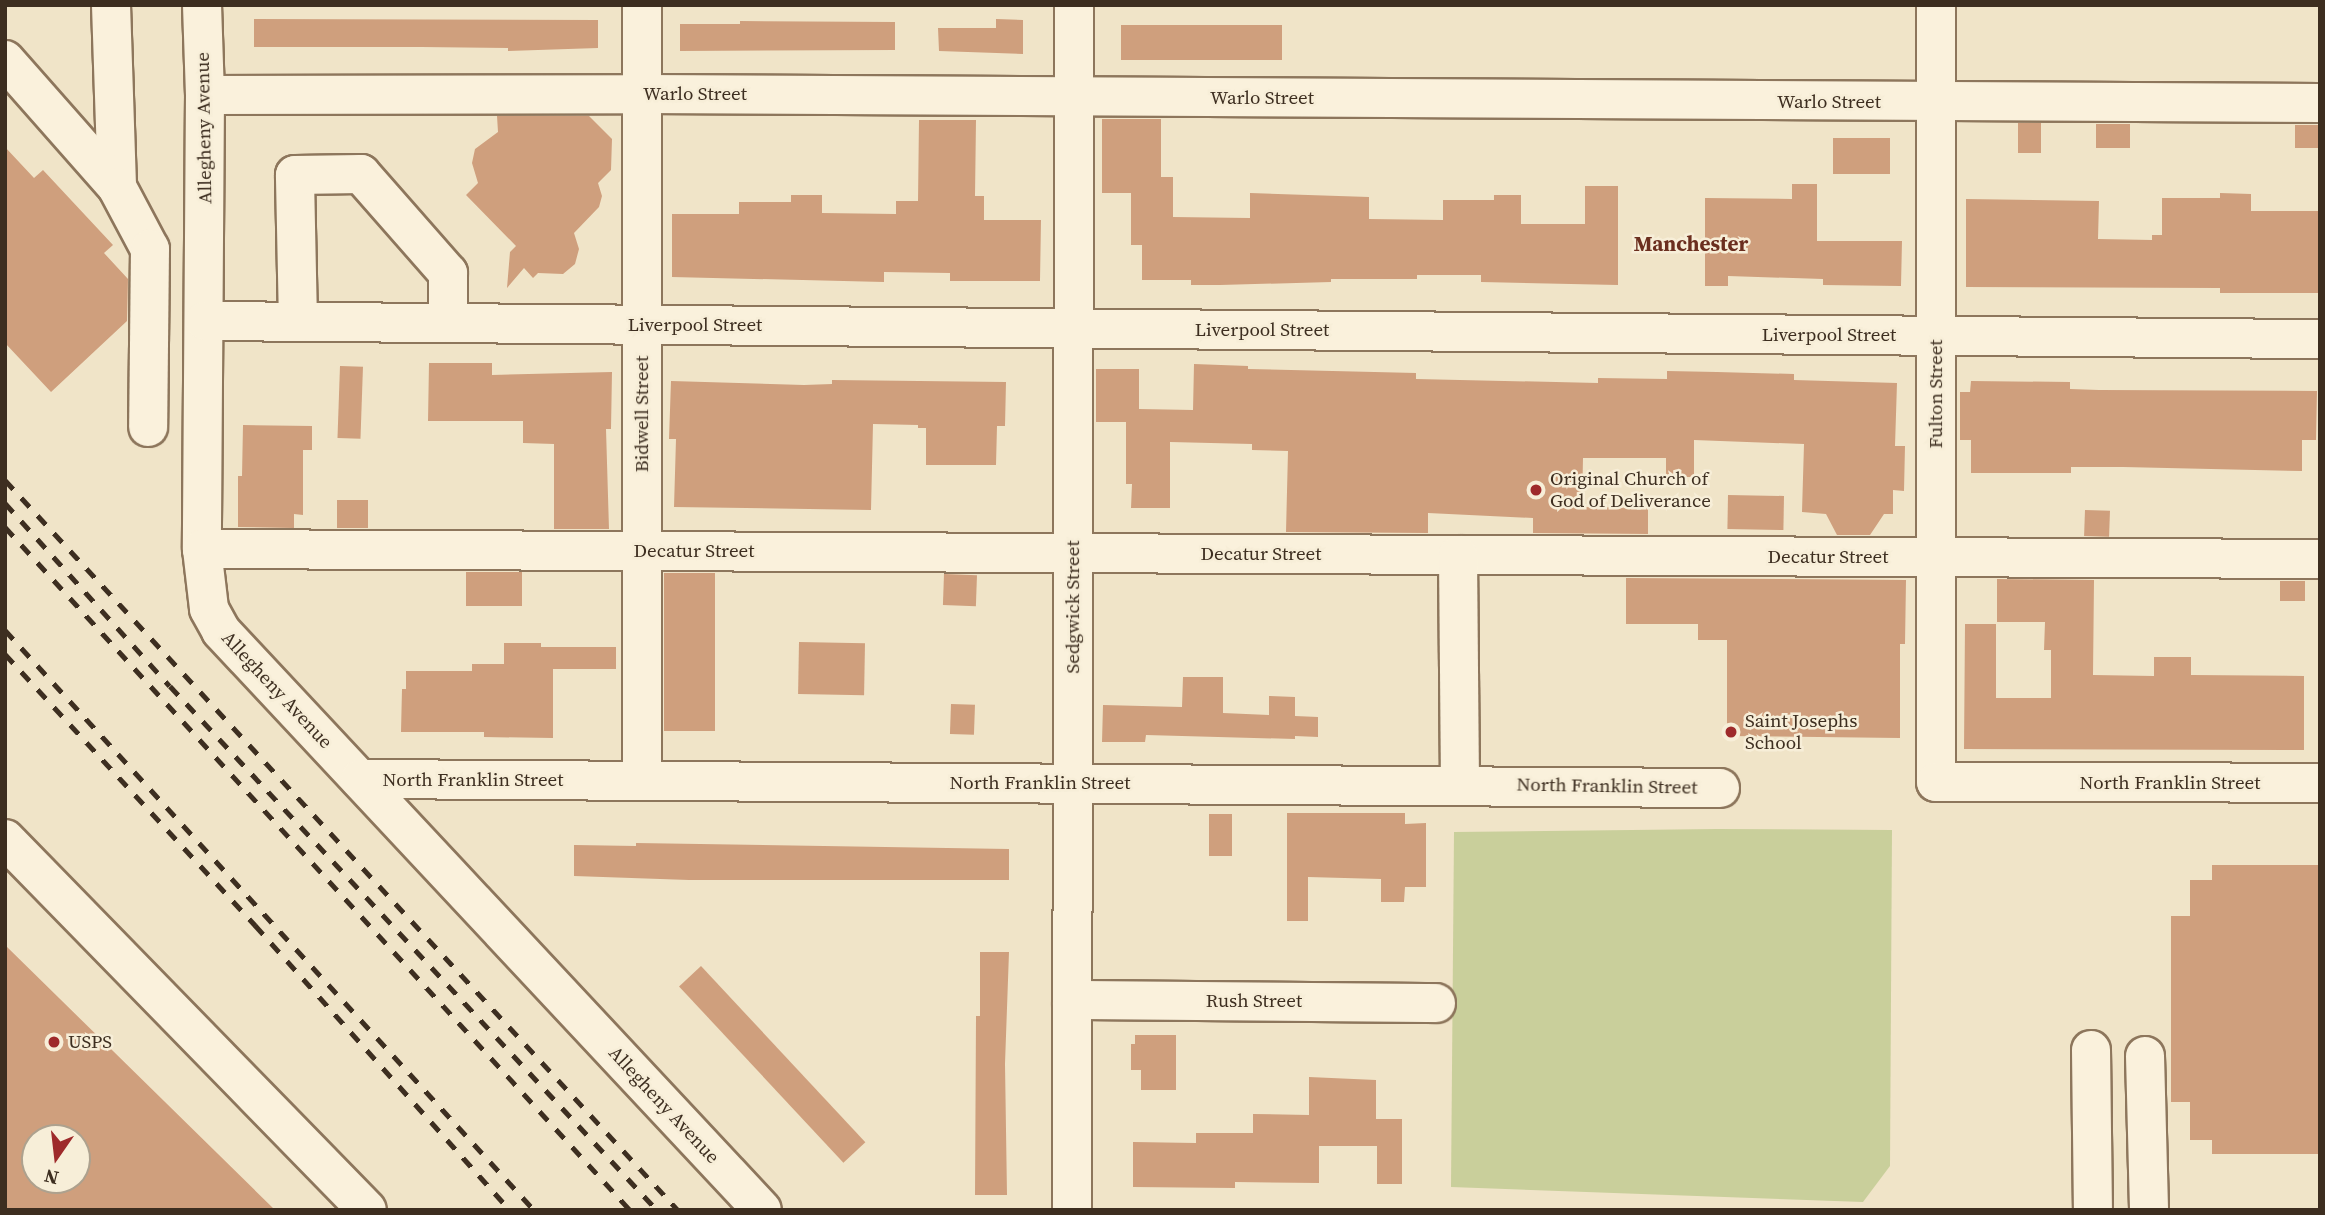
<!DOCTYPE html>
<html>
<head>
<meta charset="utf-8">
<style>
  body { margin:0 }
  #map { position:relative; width:2325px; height:1215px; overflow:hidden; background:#f0e4c8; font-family:"Source Serif 4",serif }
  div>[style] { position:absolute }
  .green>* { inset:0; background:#c9cf9b }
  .building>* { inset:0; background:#cf9f7d; transform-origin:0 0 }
  .roads { filter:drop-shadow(2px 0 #8d765c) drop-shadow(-2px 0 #8d765c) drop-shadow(0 2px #8d765c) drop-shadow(0 -2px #8d765c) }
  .minor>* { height:38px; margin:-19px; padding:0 19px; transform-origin:19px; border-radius:19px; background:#faf1dc }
  .rail>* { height:5px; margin-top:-2.5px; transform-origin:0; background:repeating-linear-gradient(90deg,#3d2e20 0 12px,transparent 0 24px) }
  .dots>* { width:19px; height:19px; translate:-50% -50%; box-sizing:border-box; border:4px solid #f7eed8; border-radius:50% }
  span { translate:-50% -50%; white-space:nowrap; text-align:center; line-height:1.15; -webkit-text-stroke:5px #f7eed8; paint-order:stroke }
  .street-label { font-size:19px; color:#3d2e20 }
  .poi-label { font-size:19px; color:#3d2e20 }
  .left { translate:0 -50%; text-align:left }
  .neighbourhood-label { font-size:21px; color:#6b2e1e; font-weight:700 }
  .frame { position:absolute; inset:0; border:7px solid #3d2e20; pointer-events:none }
  .north { position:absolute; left:21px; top:1124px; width:70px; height:70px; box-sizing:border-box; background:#f7eed8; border:2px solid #ada18e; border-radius:50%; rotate:194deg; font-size:19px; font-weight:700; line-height:28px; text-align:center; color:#3d2e20 }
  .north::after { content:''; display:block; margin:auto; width:24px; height:32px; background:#9e2a2b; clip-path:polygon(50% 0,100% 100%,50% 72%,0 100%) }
</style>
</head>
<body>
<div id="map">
  <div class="green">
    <div style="clip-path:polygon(1717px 829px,1892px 830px,1890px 1166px,1863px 1202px,1451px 1187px,1454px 832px)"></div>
  </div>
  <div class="building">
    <div style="clip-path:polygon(254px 19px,598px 20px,598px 48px,508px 51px,508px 48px,421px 47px,254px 47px)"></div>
    <div style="clip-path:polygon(996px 19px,1023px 20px,1023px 54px,939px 51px,938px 28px,996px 28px)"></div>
    <div style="clip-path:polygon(740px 21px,895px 22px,895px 50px,680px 51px,680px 24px,740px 24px)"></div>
    <div style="left:1121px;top:25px;width:161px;height:35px"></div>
    <div style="clip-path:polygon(497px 116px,589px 116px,612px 139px,611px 170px,598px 183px,602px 196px,599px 207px,574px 233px,579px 249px,575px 264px,563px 274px,538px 273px,533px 278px,524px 268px,507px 288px,510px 252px,516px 246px,466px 195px,478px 183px,472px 163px,475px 149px,498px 132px)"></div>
    <div style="clip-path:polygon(1102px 119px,1161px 119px,1161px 177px,1173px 177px,1173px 217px,1250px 218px,1250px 193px,1369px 197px,1369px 219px,1443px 220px,1443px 200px,1494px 200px,1494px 195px,1521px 195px,1521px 224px,1585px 224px,1585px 186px,1618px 186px,1618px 285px,1481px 282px,1481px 275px,1417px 275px,1417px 279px,1331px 279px,1331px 282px,1220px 285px,1191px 285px,1191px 280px,1142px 280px,1142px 245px,1131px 245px,1131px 193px,1102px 193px)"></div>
    <div style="clip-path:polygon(919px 120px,976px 120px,975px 196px,984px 196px,984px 220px,1041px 220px,1040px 281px,950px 281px,950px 273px,884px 272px,884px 282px,672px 277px,672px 214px,739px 214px,739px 202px,791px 202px,791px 195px,822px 195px,822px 213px,896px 214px,896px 201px,918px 201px)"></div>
    <div style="left:2018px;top:123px;width:23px;height:30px"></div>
    <div style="left:2096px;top:124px;width:34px;height:24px"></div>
    <div style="left:2295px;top:125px;width:25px;height:23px"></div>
    <div style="left:1833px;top:138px;width:57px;height:36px"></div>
    <div style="clip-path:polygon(5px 147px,34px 178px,43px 170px,113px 245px,104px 253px,128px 279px,127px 321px,51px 392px,5px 343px)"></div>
    <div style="clip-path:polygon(1792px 184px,1817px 184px,1817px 241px,1902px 241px,1901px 286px,1823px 285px,1823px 279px,1728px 276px,1728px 286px,1705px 286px,1705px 198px,1792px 199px)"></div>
    <div style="clip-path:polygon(2220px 193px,2251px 194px,2251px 211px,2320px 211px,2320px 293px,2220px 293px,2220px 288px,1966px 287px,1966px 199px,2099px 201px,2098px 239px,2152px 240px,2152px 235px,2162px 235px,2162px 198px,2220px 198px)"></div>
    <div style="clip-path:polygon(429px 363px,492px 363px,492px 375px,612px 372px,611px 429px,606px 429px,609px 529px,554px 529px,554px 444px,523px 443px,523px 421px,428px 421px)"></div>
    <div style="clip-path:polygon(1194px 364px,1248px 366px,1248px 369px,1416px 373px,1416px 379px,1598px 383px,1598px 378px,1667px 379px,1667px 371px,1717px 372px,1794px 374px,1794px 380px,1897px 383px,1895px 446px,1905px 446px,1904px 491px,1893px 490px,1893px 514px,1884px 514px,1870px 535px,1837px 535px,1826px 514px,1802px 512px,1804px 444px,1694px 440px,1694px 477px,1666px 477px,1666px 458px,1583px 458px,1582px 507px,1648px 508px,1648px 534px,1533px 533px,1533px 518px,1428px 513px,1428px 533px,1286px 532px,1288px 451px,1252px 450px,1252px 444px,1170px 442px,1170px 508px,1131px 508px,1132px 484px,1126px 484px,1126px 422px,1096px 422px,1096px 369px,1139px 369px,1139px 409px,1193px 410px)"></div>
    <div style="left:340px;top:366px;width:23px;height:72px;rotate:2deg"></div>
    <div style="clip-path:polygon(832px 380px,1006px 382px,1005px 426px,997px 426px,996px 465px,926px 465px,926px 428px,918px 428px,918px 425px,873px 424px,871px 510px,674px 507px,676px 439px,669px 439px,671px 381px,804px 385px,832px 384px)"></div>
    <div style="clip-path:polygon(1971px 381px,2070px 382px,2070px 389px,2099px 390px,2317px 391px,2316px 440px,2302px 440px,2302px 471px,2123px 467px,2071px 467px,2071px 473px,1971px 473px,1971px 440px,1960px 440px,1960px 392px,1970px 392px)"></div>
    <div style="clip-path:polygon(243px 425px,312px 426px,312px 450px,303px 450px,303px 515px,294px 514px,294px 528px,238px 527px,238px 476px,242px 476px)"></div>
    <div style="left:1728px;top:495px;width:56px;height:34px;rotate:1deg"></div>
    <div style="left:337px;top:500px;width:31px;height:28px"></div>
    <div style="left:2085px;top:510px;width:25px;height:26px;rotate:2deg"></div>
    <div style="left:522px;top:572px;width:34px;height:56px;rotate:90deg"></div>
    <div style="left:664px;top:573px;width:51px;height:158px"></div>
    <div style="left:944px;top:574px;width:33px;height:31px;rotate:2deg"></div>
    <div style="clip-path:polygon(1626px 578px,1906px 580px,1905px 644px,1900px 644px,1900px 738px,1727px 736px,1727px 640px,1698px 640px,1698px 624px,1626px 624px)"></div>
    <div style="clip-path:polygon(1997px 579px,2094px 580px,2093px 675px,2154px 676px,2154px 657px,2191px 657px,2191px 675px,2304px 676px,2304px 750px,1964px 749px,1965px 624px,1996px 624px,1996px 698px,2051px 698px,2051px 650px,2044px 650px,2045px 622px,1997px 622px)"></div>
    <div style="left:2280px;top:581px;width:25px;height:20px"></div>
    <div style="left:799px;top:642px;width:66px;height:52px;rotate:1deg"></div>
    <div style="clip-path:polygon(504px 643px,541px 643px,541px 647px,616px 647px,616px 669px,553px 669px,553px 738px,484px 737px,484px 732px,401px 732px,402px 689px,406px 689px,406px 671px,472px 671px,472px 664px,504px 664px)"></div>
    <div style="clip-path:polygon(1183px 677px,1223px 677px,1223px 713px,1269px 715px,1269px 696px,1295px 697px,1295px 716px,1318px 717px,1318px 737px,1295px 736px,1295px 739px,1146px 735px,1145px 742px,1102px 742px,1103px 705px,1182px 707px)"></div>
    <div style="left:951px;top:704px;width:24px;height:30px;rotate:2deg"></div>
    <div style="clip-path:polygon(1287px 813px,1405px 813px,1405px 824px,1426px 823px,1426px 887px,1405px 887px,1404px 902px,1381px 902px,1381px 879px,1308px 877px,1308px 921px,1287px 921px)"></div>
    <div style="left:1209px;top:814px;width:23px;height:42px"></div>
    <div style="clip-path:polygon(636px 843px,1009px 849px,1009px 880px,689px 880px,574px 876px,574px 845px,636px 846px)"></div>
    <div style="clip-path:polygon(2212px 865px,2320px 865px,2320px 1154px,2212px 1154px,2212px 1140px,2190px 1140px,2190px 1102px,2171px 1102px,2171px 916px,2190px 916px,2190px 880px,2212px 880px)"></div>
    <div style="clip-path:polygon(evenodd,5px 945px,275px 1210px,5px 1210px,5px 945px,35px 1138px,77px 1138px,77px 1180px,35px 1180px,35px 1138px)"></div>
    <div style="clip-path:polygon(980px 952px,1009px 952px,1005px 1064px,1007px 1195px,975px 1195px,976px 1016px,980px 1016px)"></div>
    <div style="left:701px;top:966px;width:241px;height:30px;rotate:47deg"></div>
    <div style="clip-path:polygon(1135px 1035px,1176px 1035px,1176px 1090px,1141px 1090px,1141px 1070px,1131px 1070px,1131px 1044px,1135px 1044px)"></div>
    <div style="clip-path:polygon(1309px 1077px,1376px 1080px,1376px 1119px,1402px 1119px,1402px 1184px,1377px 1184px,1377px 1146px,1319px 1146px,1319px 1183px,1235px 1182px,1235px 1188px,1133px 1187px,1133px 1142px,1196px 1143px,1196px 1133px,1253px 1133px,1253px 1114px,1309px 1115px)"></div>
  </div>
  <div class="roads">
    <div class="minor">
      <div style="left:111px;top:5px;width:182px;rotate:88.1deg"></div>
      <div style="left:202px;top:5px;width:90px;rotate:88.1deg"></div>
      <div style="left:205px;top:95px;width:454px;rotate:90.4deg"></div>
      <div style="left:202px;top:549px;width:60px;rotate:83.3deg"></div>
      <div style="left:209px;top:609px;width:25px;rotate:61deg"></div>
      <div style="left:221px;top:631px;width:792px;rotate:46.94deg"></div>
      <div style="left:1936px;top:5px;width:777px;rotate:90deg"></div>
      <div style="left:1936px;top:782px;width:384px;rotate:0.1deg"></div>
      <div style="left:5px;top:60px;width:169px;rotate:48.6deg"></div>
      <div style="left:117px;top:187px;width:70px;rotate:62deg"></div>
      <div style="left:150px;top:249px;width:178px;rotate:90.6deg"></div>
      <div style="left:205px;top:95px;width:437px;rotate:-0.1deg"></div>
      <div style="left:642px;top:94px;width:1678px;rotate:0.31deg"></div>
      <div style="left:205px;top:321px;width:2115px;rotate:0.49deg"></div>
      <div style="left:298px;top:322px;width:147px;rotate:-91.2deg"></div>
      <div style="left:295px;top:175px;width:66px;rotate:-0.9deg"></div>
      <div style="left:361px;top:174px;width:132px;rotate:48.7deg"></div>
      <div style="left:448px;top:273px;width:50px;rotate:90deg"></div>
      <div style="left:202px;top:549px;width:2118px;rotate:0.27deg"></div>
      <div style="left:1458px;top:555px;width:229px;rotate:89.5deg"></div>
      <div style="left:360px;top:779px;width:1360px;rotate:0.38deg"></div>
      <div style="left:642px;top:781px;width:776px;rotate:-90deg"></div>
      <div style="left:5px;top:839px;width:518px;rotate:45.7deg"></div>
      <div style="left:1072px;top:1000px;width:364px;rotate:0.5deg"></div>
      <div style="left:2091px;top:1050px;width:160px;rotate:89.3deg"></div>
      <div style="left:2145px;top:1056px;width:154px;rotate:88.5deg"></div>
      <div style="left:1072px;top:1210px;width:1205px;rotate:-89.9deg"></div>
    </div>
  </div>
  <div class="rail">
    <div style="left:5px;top:480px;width:993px;rotate:47.33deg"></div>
    <div style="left:5px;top:503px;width:246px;rotate:48deg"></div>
    <div style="left:170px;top:686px;width:715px;rotate:47.1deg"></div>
    <div style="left:5px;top:527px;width:926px;rotate:47.54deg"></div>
    <div style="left:5px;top:630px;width:785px;rotate:47.63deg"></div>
    <div style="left:5px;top:654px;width:369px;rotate:47.3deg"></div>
    <div style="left:255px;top:925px;width:382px;rotate:48.2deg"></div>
  </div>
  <div class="dots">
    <div style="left:1536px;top:490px;background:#9e2a2b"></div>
    <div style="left:1731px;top:732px;background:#9e2a2b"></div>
    <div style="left:54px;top:1042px;background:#9e2a2b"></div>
  </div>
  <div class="street-label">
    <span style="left:695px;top:94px">Warlo Street</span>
    <span style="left:1262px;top:98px">Warlo Street</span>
    <span style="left:1829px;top:102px">Warlo Street</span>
    <span style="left:204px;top:128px;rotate:-91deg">Allegheny Avenue</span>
    <span style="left:695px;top:325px">Liverpool Street</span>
    <span style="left:1262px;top:330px">Liverpool Street</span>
    <span style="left:1829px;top:335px">Liverpool Street</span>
    <span style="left:1936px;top:394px;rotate:-90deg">Fulton Street</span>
    <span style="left:642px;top:414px;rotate:-90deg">Bidwell Street</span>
    <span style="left:694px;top:551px">Decatur Street</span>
    <span style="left:1261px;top:554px">Decatur Street</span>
    <span style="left:1828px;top:557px">Decatur Street</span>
    <span style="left:1073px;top:607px;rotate:-90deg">Sedgwick Street</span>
    <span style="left:277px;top:690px;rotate:47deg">Allegheny Avenue</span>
    <span style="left:473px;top:780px">North Franklin Street</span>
    <span style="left:1040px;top:783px">North Franklin Street</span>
    <span style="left:2170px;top:783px">North Franklin Street</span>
    <span style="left:1607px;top:786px;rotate:1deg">North Franklin Street</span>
    <span style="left:1254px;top:1001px">Rush Street</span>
    <span style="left:664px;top:1105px;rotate:47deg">Allegheny Avenue</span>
  </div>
  <div class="poi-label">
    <span class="left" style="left:1550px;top:490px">Original Church of<br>God of Deliverance</span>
    <span class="left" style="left:1745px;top:732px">Saint Josephs<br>School</span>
    <span class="left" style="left:68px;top:1042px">USPS</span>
  </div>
  <div class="neighbourhood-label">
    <span style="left:1691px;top:244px">Manchester</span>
  </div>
  <div class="frame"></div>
  <div class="north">N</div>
</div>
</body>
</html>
